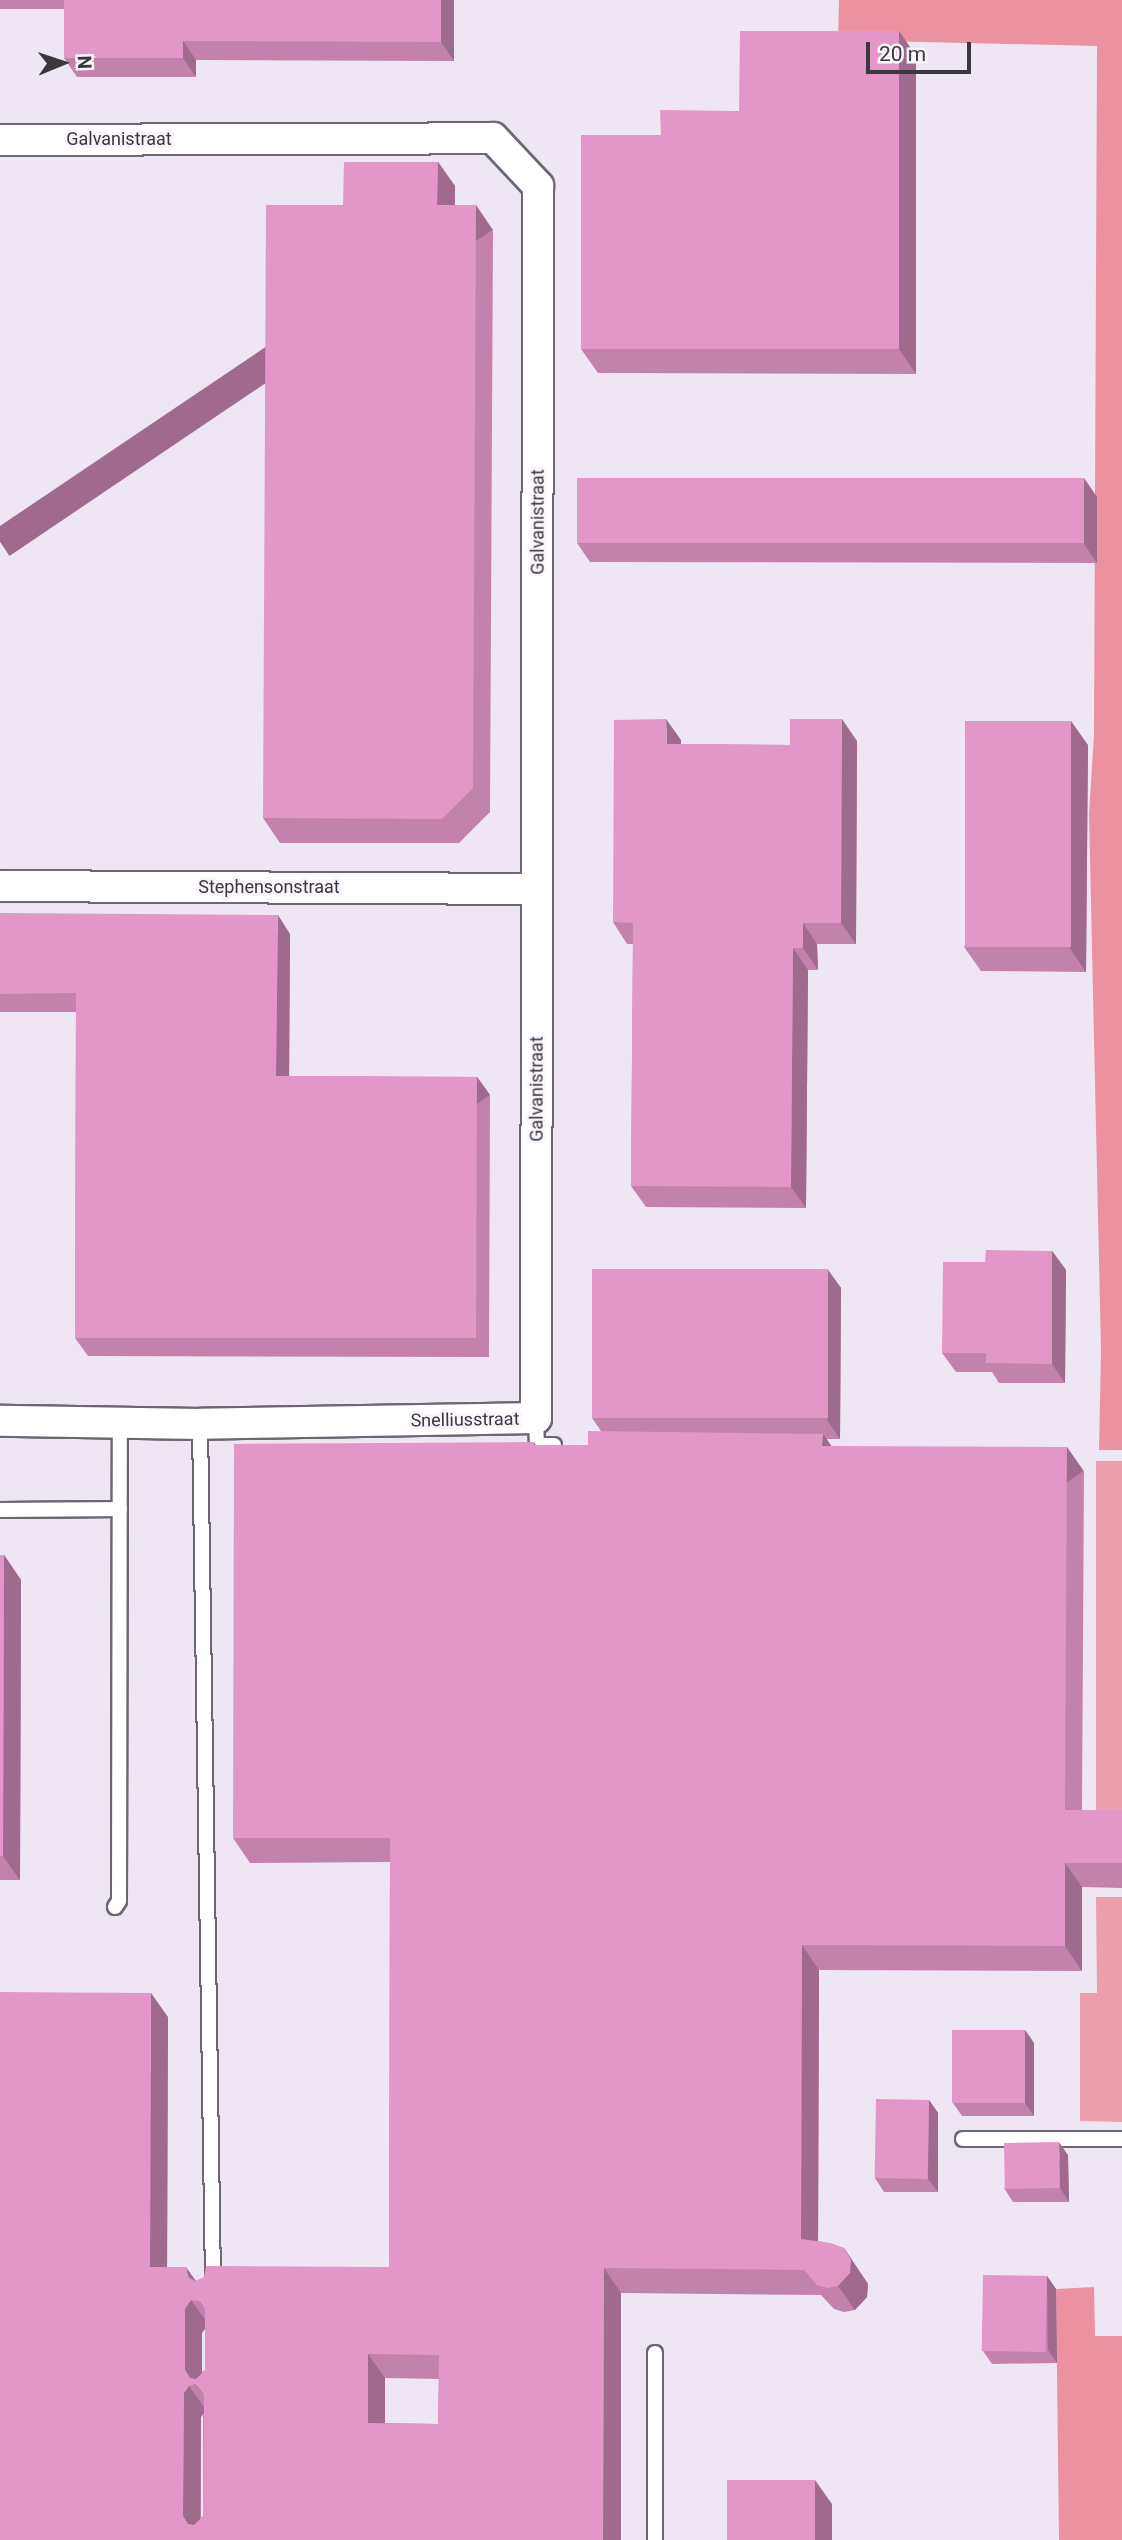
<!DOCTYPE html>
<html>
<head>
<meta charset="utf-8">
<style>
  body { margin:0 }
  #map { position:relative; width:1122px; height:2540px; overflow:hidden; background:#efe6f4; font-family:Roboto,sans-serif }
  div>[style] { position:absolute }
  .green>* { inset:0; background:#eca0ad; transform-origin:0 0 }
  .forest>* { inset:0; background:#eb91a2 }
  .roads { filter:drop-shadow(2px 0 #6e6672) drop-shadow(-2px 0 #6e6672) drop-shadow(0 2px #6e6672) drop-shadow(0 -2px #6e6672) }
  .lane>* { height:14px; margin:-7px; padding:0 7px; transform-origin:7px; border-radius:7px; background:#fff }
  .street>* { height:30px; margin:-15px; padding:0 15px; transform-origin:15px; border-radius:15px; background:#fff }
  .wall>* { inset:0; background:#c382ac }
  .shaded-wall>* { inset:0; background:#9f6a8c; transform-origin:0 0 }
  .building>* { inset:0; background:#e397c8; transform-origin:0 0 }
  span { translate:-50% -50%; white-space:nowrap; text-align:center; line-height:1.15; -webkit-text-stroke:6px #faf5fd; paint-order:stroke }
  .street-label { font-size:18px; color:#3b373d }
  .north { position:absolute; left:28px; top:28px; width:70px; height:70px; -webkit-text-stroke:5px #faf5fd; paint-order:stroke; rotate:88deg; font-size:19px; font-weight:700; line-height:28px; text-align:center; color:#3b373d }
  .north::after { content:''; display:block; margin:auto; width:24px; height:32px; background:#3b373d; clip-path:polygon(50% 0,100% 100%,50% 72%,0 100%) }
  .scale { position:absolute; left:866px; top:42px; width:105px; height:32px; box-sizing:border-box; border:4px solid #3b373d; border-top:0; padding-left:9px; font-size:21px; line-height:24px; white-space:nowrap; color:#3b373d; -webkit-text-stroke:5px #faf5fd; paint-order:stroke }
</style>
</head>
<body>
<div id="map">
  <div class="green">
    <div style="left:1096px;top:1461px;width:26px;height:368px"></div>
    <div style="clip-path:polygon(1096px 1897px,1122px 1897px,1122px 2122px,1080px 2121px,1080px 1993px,1097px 1993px)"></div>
  </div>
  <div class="forest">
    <div style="clip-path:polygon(839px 0,1122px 0,1122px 1450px,1099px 1450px,1101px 1351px,1089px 814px,1094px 735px,1097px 46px,838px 40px)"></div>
    <div style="clip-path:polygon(1094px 2287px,1095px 2336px,1122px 2336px,1122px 2540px,1059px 2540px,1056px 2289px)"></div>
  </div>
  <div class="roads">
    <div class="lane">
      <div style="left:536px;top:1418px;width:27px;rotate:88deg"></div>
      <div style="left:537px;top:1445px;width:17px"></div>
      <div style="left:200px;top:1424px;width:860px;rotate:89.13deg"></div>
      <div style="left:0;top:1510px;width:120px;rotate:-0.5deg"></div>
      <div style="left:115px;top:1907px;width:7px;rotate:-56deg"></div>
      <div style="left:119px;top:1901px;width:477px;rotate:-89.9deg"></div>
      <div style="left:963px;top:2139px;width:159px"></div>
      <div style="left:655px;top:2540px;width:187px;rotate:-90deg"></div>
    </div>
    <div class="street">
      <div style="left:0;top:140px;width:493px;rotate:-0.2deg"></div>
      <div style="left:493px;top:138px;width:66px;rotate:46.8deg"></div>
      <div style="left:538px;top:186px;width:1232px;rotate:90.09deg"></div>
      <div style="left:536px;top:1418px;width:336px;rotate:179deg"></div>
      <div style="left:200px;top:1424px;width:200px;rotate:-179.1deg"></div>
      <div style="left:0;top:886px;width:537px;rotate:0.32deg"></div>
    </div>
  </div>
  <div class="wall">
    <div style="clip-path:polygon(0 0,454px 0,454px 61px,196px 60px,196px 77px,77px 77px,64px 58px,64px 9px,0 9px)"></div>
    <div style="clip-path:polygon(899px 31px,916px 56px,916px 374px,598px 373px,581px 349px,661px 135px,739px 111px)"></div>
    <div style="clip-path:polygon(438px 162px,455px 186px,455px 205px,493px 230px,490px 812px,459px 843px,280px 843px,263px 818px,343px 205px)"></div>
    <div style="clip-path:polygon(1097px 497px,1097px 563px,590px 562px,577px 543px)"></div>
    <div style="clip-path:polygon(681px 740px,681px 744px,790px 745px,857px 741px,856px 944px,817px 944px,818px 970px,808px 970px,806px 1208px,646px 1207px,631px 1186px,633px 944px,627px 944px,613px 922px)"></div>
    <div style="clip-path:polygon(1088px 745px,1086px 972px,981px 971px,964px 947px)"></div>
    <div style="clip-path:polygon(0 913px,290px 934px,289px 1076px,477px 1077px,490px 1095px,489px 1357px,88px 1356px,75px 1338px,76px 1012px,0 1012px)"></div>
    <div style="clip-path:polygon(1052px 1251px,1066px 1270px,1065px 1383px,999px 1383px,992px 1372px,956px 1372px,942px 1353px,985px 1262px)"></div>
    <div style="clip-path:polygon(evenodd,828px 1270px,841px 1288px,840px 1439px,826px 1439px,831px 1446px,1084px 1471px,1082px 1810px,1122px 1810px,1122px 1888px,1082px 1887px,1082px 1971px,819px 1970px,818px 2241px,844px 2248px,868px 2284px,867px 2297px,855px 2310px,844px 2312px,834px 2309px,821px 2295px,621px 2293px,621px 2540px,0 2540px,168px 2017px,167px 2267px,196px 2281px,389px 2267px,390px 1862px,250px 1863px,233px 1838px,534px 1442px,536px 1445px,588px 1445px,601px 1431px,592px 1418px,828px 1270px,205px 2329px,205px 2370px,202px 2372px,202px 2333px,205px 2329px,828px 1270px,385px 2378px,439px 2379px,438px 2424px,385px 2423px,385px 2378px,828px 1270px,203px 2414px,203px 2516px,201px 2518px,201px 2417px,203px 2414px)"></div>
    <div style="clip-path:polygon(0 1555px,4px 1555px,21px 1580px,20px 1880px,0 1880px)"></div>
    <div style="clip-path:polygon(1025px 2030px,1034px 2043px,1034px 2116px,962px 2116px,953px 2103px)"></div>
    <div style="clip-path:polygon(929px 2100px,938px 2113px,938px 2192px,884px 2192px,875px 2178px)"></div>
    <div style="clip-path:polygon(1068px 2155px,1069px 2202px,1013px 2202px,1004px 2188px)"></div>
    <div style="clip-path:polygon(1047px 2276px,1056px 2289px,1057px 2363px,992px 2364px,983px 2351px)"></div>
  </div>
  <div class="shaded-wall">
    <div style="clip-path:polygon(441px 0,454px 0,454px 61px,441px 42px)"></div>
    <div style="clip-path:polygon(899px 31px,916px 56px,916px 374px,899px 349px)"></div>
    <div style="clip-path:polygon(183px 41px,196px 60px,196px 77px,183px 58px)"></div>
    <div style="clip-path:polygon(438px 162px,455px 186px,454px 230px,437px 205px)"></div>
    <div style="left:476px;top:205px;width:30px;height:583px;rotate:56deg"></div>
    <div style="clip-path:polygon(1084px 478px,1097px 497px,1097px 563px,1084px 544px)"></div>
    <div style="clip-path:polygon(666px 719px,681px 740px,681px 766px,667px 744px)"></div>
    <div style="clip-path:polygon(842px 719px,857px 741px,856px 944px,841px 923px)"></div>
    <div style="clip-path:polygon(1071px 721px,1088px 745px,1086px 972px,1069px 947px)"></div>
    <div style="clip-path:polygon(278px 915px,290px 934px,289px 1094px,276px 1076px)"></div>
    <div style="clip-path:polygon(803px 923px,817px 944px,818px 970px,803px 948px)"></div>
    <div style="clip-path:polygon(793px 948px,808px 970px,806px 1208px,791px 1187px)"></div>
    <div style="left:477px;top:1077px;width:22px;height:261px;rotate:54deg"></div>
    <div style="clip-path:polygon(1052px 1251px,1066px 1270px,1065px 1383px,1052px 1364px)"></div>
    <div style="clip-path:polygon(828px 1270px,841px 1288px,840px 1439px,827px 1420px)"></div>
    <div style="clip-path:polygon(823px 1434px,840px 1458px,822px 1446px)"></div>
    <div style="left:1067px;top:1447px;width:29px;height:363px;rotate:55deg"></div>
    <div style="clip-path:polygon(4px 1555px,21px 1580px,20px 1880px,3px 1856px)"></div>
    <div style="clip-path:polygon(1065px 1863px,1082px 1887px,1082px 1971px,1065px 1946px)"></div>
    <div style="clip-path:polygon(802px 1945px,819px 1970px,818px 2264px,801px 2239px)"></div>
    <div style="clip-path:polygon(151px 1993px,168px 2017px,167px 2291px,150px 2267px)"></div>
    <div style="clip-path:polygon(1025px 2030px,1034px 2043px,1034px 2116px,1025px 2103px)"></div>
    <div style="clip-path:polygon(929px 2100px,938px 2113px,938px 2192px,928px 2179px)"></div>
    <div style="clip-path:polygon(1059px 2142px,1068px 2155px,1069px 2202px,1060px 2188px)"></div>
    <div style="clip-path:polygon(844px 2248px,868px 2284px,867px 2297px,855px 2310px,838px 2286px)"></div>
    <div style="clip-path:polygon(186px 2267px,203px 2291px,188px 2277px)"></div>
    <div style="clip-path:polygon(604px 2268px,621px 2293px,621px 2540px,603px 2540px)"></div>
    <div style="clip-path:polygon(1047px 2276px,1056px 2289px,1057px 2363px,1048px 2350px)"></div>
    <div style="clip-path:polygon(191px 2300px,208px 2324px,202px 2333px,202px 2392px,194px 2384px,185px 2370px,185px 2309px)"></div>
    <div style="clip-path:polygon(368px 2354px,385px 2378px,385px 2448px,368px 2423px)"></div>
    <div style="clip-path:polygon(189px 2386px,206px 2410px,201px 2417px,200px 2540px,188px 2524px,183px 2516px,184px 2393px)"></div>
    <div style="clip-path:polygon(815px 2480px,832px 2504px,832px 2540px,815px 2540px)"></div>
  </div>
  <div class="building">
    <div style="clip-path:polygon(64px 0,441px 0,441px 42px,183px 41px,183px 58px,64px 58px)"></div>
    <div style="clip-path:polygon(740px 31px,899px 31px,899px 349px,581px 349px,581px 135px,661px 135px,660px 110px,739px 111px)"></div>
    <div style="clip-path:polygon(344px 162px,438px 162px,437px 205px,476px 205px,473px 788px,442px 819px,263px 818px,266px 205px,343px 205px)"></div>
    <div style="left:577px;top:478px;width:507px;height:65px"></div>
    <div style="clip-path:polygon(666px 719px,667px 744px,790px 745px,790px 719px,842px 719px,841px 923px,803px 923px,803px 948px,793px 948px,791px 1187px,631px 1186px,633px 923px,613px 922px,614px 720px)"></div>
    <div style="left:965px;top:721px;width:106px;height:226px"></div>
    <div style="clip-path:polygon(0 913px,278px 915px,276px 1076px,477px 1077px,476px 1338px,75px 1338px,76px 993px,0 994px)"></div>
    <div style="clip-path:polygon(986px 1250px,1052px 1251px,1052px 1364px,986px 1363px,986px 1353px,942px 1353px,943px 1262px,985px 1262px)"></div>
    <div style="left:592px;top:1269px;width:236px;height:149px"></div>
    <div style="clip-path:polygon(evenodd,588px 1431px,823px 1434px,822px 1446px,1067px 1447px,1065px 1810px,1122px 1810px,1122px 1863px,1065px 1863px,1065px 1946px,802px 1945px,801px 2239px,831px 2243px,844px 2248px,851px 2260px,850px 2273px,838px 2286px,827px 2288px,817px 2285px,804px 2270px,604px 2268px,603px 2540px,0 2540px,0 1992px,151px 1993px,150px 2267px,186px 2267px,188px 2277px,195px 2281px,204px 2277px,206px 2266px,389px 2267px,390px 1838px,233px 1838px,234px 1444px,534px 1442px,534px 1445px,588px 1445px,588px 1431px,191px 2300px,200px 2301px,205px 2309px,205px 2370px,196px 2379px,190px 2378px,185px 2370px,185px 2309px,191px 2300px,588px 1431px,368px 2354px,439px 2355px,438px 2424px,368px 2423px,368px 2354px,588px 1431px,195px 2384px,204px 2394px,203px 2516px,194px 2525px,188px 2524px,183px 2516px,184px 2393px,189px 2386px,195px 2384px)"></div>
    <div style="clip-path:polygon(0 1555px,4px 1555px,3px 1856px,0 1856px)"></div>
    <div style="left:952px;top:2030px;width:73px;height:73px"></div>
    <div style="left:876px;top:2099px;width:53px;height:79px;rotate:1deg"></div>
    <div style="left:1059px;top:2142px;width:46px;height:55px;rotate:89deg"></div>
    <div style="left:983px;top:2275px;width:64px;height:76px;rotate:1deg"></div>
    <div style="left:727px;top:2480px;width:88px;height:60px"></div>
  </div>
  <div class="street-label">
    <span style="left:119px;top:139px">Galvanistraat</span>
    <span style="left:538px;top:522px;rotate:-90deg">Galvanistraat</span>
    <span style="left:269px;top:887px">Stephensonstraat</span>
    <span style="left:537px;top:1089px;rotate:-90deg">Galvanistraat</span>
    <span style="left:465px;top:1420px;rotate:-1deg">Snelliusstraat</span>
  </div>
  <div class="north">N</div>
  <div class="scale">20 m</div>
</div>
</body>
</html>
